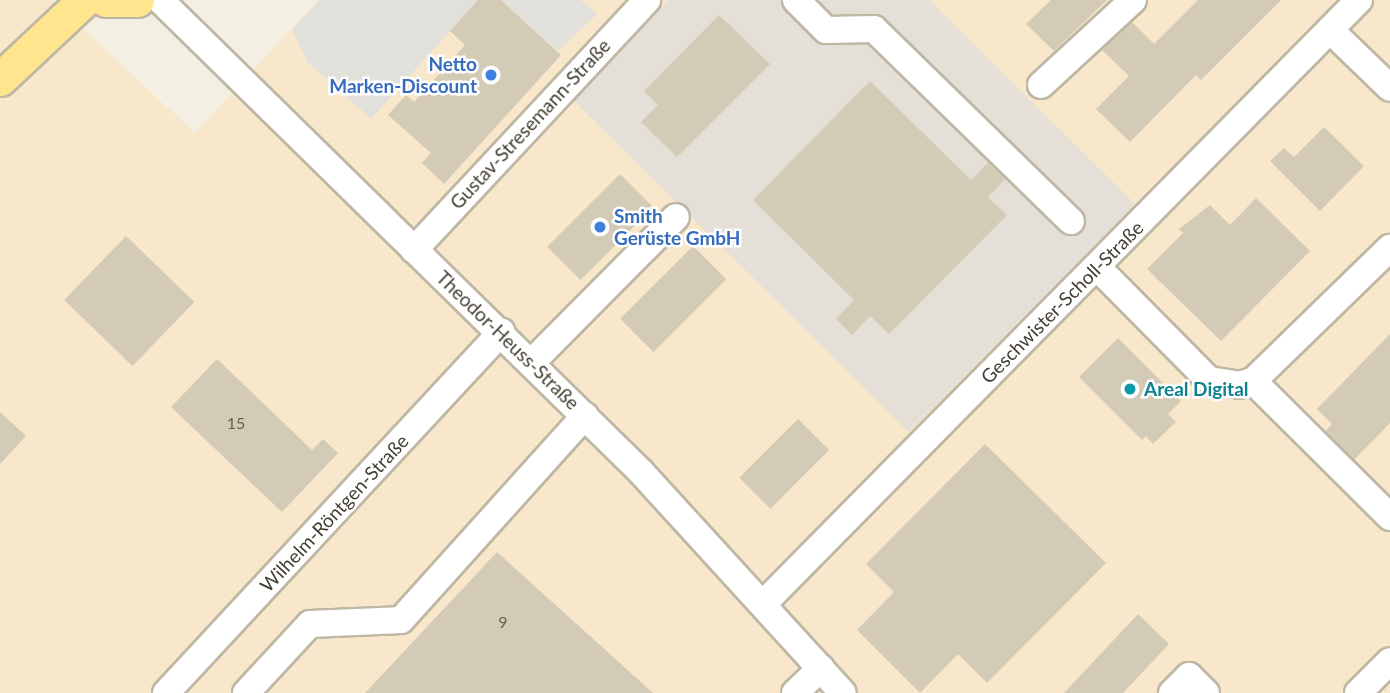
<!DOCTYPE html>
<html>
<head>
<meta charset="utf-8">
<style>
  body { margin:0 }
  #map { position:relative; width:1390px; height:693px; overflow:hidden; background:#f3efe2; font-family:Lato,sans-serif }
  div>[style] { position:absolute }
  .commercial>* { inset:0; background:#f8e7ca }
  .industrial>* { inset:0; background:#e4dfd7 }
  .parking>* { inset:0; background:#e2e0db }
  .building>* { inset:0; background:#d4cbb6; transform-origin:0 0 }
  .roads { filter:drop-shadow(2px 0 #beb7a4) drop-shadow(-2px 0 #beb7a4) drop-shadow(0 2px #beb7a4) drop-shadow(0 -2px #beb7a4) }
  .minor>* { height:26px; margin:-13px; padding:0 13px; transform-origin:13px; border-radius:13px; background:#fff }
  .major>* { height:33px; margin:-16.5px; padding:0 16.5px; transform-origin:16.5px; border-radius:16.5px; background:#ffe68e }
  .dots>* { width:19px; height:19px; translate:-50% -50%; box-sizing:border-box; border:4px solid #fff; border-radius:50% }
  span { translate:-50% -50%; white-space:nowrap; text-align:center; line-height:1.15; -webkit-text-stroke:5px #fff; paint-order:stroke }
  .number-label { font-size:16px; color:#686153 }
  .number-label span { -webkit-text-stroke-width:0 }
  .shop-label { font-size:19px; color:#366cbe; font-weight:700 }
  .right { translate:-100% -50%; text-align:right }
  .left { translate:0 -50%; text-align:left }
  .street-label { font-size:19px; color:#443e32 }
  .culture-label { font-size:19px; color:#0d838f; font-weight:700 }
</style>
</head>
<body>
<div id="map">
  <div class="commercial">
    <div style="clip-path:polygon(0 0,52px 0,195px 133px,318px 0,1390px 0,1390px 693px,0 693px)"></div>
  </div>
  <div class="industrial">
    <div style="clip-path:polygon(669px 0,929px 0,1135px 204px,909px 432px,574px 101px)"></div>
  </div>
  <div class="parking">
    <div style="clip-path:polygon(320px 0,478px 0,371px 119px,307px 61px,292px 30px)"></div>
    <div style="clip-path:polygon(501px 0,581px 0,597px 14px,558px 51px)"></div>
  </div>
  <div class="building">
    <div style="clip-path:polygon(478px 0,501px 0,561px 55px,444px 184px,422px 163px,431px 153px,388px 115px,406px 95px,414px 102px,465px 45px,450px 31px)"></div>
    <div style="clip-path:polygon(1051px 0,1107px 0,1054px 51px,1026px 24px)"></div>
    <div style="clip-path:polygon(1198px 0,1281px 0,1201px 80px,1196px 75px,1130px 142px,1096px 109px,1129px 76px,1102px 50px,1132px 22px,1154px 44px)"></div>
    <div style="clip-path:polygon(719px 15px,770px 64px,677px 157px,641px 122px,658px 105px,644px 91px)"></div>
    <div style="clip-path:polygon(870px 81px,971px 180px,988px 163px,1005px 179px,988px 197px,1007px 215px,889px 334px,870px 316px,852px 335px,836px 319px,854px 300px,753px 200px)"></div>
    <div style="clip-path:polygon(1324px 127px,1364px 166px,1320px 211px,1270px 161px,1284px 148px,1294px 157px)"></div>
    <div style="left:620px;top:174px;width:47px;height:103px;rotate:45deg"></div>
    <div style="clip-path:polygon(1256px 198px,1310px 251px,1221px 341px,1147px 269px,1183px 233px,1179px 229px,1210px 205px,1230px 225px)"></div>
    <div style="left:126px;top:236px;width:95px;height:89px;rotate:44deg"></div>
    <div style="left:693px;top:246px;width:47px;height:103px;rotate:45deg"></div>
    <div style="clip-path:polygon(1390px 334px,1390px 423px,1354px 460px,1326px 431px,1332px 424px,1317px 409px)"></div>
    <div style="clip-path:polygon(1118px 338px,1181px 401px,1168px 414px,1176px 422px,1153px 444px,1146px 436px,1142px 440px,1079px 377px)"></div>
    <div style="clip-path:polygon(217px 359px,312px 450px,323px 439px,338px 453px,282px 512px,171px 407px)"></div>
    <div style="clip-path:polygon(0 412px,26px 436px,0 464px)"></div>
    <div style="left:798px;top:419px;width:44px;height:83px;rotate:45deg"></div>
    <div style="clip-path:polygon(985px 444px,1106px 563px,987px 683px,958px 654px,920px 693px,857px 630px,894px 592px,866px 564px)"></div>
    <div style="clip-path:polygon(497px 552px,653px 693px,365px 693px)"></div>
    <div style="clip-path:polygon(1138px 614px,1169px 644px,1123px 693px,1064px 693px)"></div>
  </div>
  <div class="roads">
    <div class="minor">
      <div style="left:160px;top:0;width:674px;rotate:44.46deg"></div>
      <div style="left:641px;top:472px;width:299px;rotate:47.6deg"></div>
      <div style="left:796px;top:0;width:42px;rotate:45deg"></div>
      <div style="left:826px;top:30px;width:48px;rotate:-1.2deg"></div>
      <div style="left:874px;top:29px;width:275px;rotate:44.3deg"></div>
      <div style="left:1330px;top:30px;width:83px;rotate:44deg"></div>
      <div style="left:1041px;top:85px;width:125px;rotate:-42.7deg"></div>
      <div style="left:414px;top:250px;width:342px;rotate:-47deg"></div>
      <div style="left:1097px;top:267px;width:159px;rotate:45.3deg"></div>
      <div style="left:1209px;top:380px;width:30px;rotate:9deg"></div>
      <div style="left:1239px;top:385px;width:15px;rotate:-16deg"></div>
      <div style="left:1253px;top:381px;width:191px;rotate:-44.2deg"></div>
      <div style="left:532px;top:362px;width:204px;rotate:-45.2deg"></div>
      <div style="left:1253px;top:381px;width:193px;rotate:44.8deg"></div>
      <div style="left:764px;top:603px;width:847px;rotate:-45.38deg"></div>
      <div style="left:166px;top:693px;width:493px;rotate:-47.1deg"></div>
      <div style="left:246px;top:693px;width:94px;rotate:-47.2deg"></div>
      <div style="left:310px;top:624px;width:91px;rotate:-2.5deg"></div>
      <div style="left:401px;top:620px;width:275px;rotate:-48deg"></div>
      <div style="left:795px;top:693px;width:36px;rotate:-44deg"></div>
      <div style="left:1172px;top:693px;width:24px;rotate:-45deg"></div>
      <div style="left:1189px;top:676px;width:24px;rotate:45deg"></div>
      <div style="left:1358px;top:693px;width:45px;rotate:-45deg"></div>
    </div>
    <div class="major">
      <div style="left:106px;top:0;width:31px"></div>
      <div style="left:0;top:79px;width:115px;rotate:-43.2deg"></div>
    </div>
  </div>
  <div class="dots">
    <div style="left:491px;top:75px;background:#3f7fe0"></div>
    <div style="left:600px;top:227px;background:#3f7fe0"></div>
    <div style="left:1130px;top:389px;background:#0f9aa8"></div>
  </div>
  <div class="number-label">
    <span style="left:236px;top:423px">15</span>
    <span style="left:503px;top:622px">9</span>
  </div>
  <div class="shop-label">
    <span class="right" style="left:477px;top:75px">Netto<br>Marken-Discount</span>
    <span class="left" style="left:614px;top:227px">Smith<br>Gerüste GmbH</span>
  </div>
  <div class="street-label">
    <span style="left:530px;top:124px;rotate:-47deg">Gustav-Stresemann-Straße</span>
    <span style="left:1062px;top:302px;rotate:-45deg">Geschwister-Scholl-Straße</span>
    <span style="left:508px;top:340px;rotate:44deg">Theodor-Heuss-Straße</span>
    <span style="left:334px;top:513px;rotate:-47deg">Wilhelm-Röntgen-Straße</span>
  </div>
  <div class="culture-label">
    <span class="left" style="left:1144px;top:389px">Areal Digital</span>
  </div>
</div>
</body>
</html>
